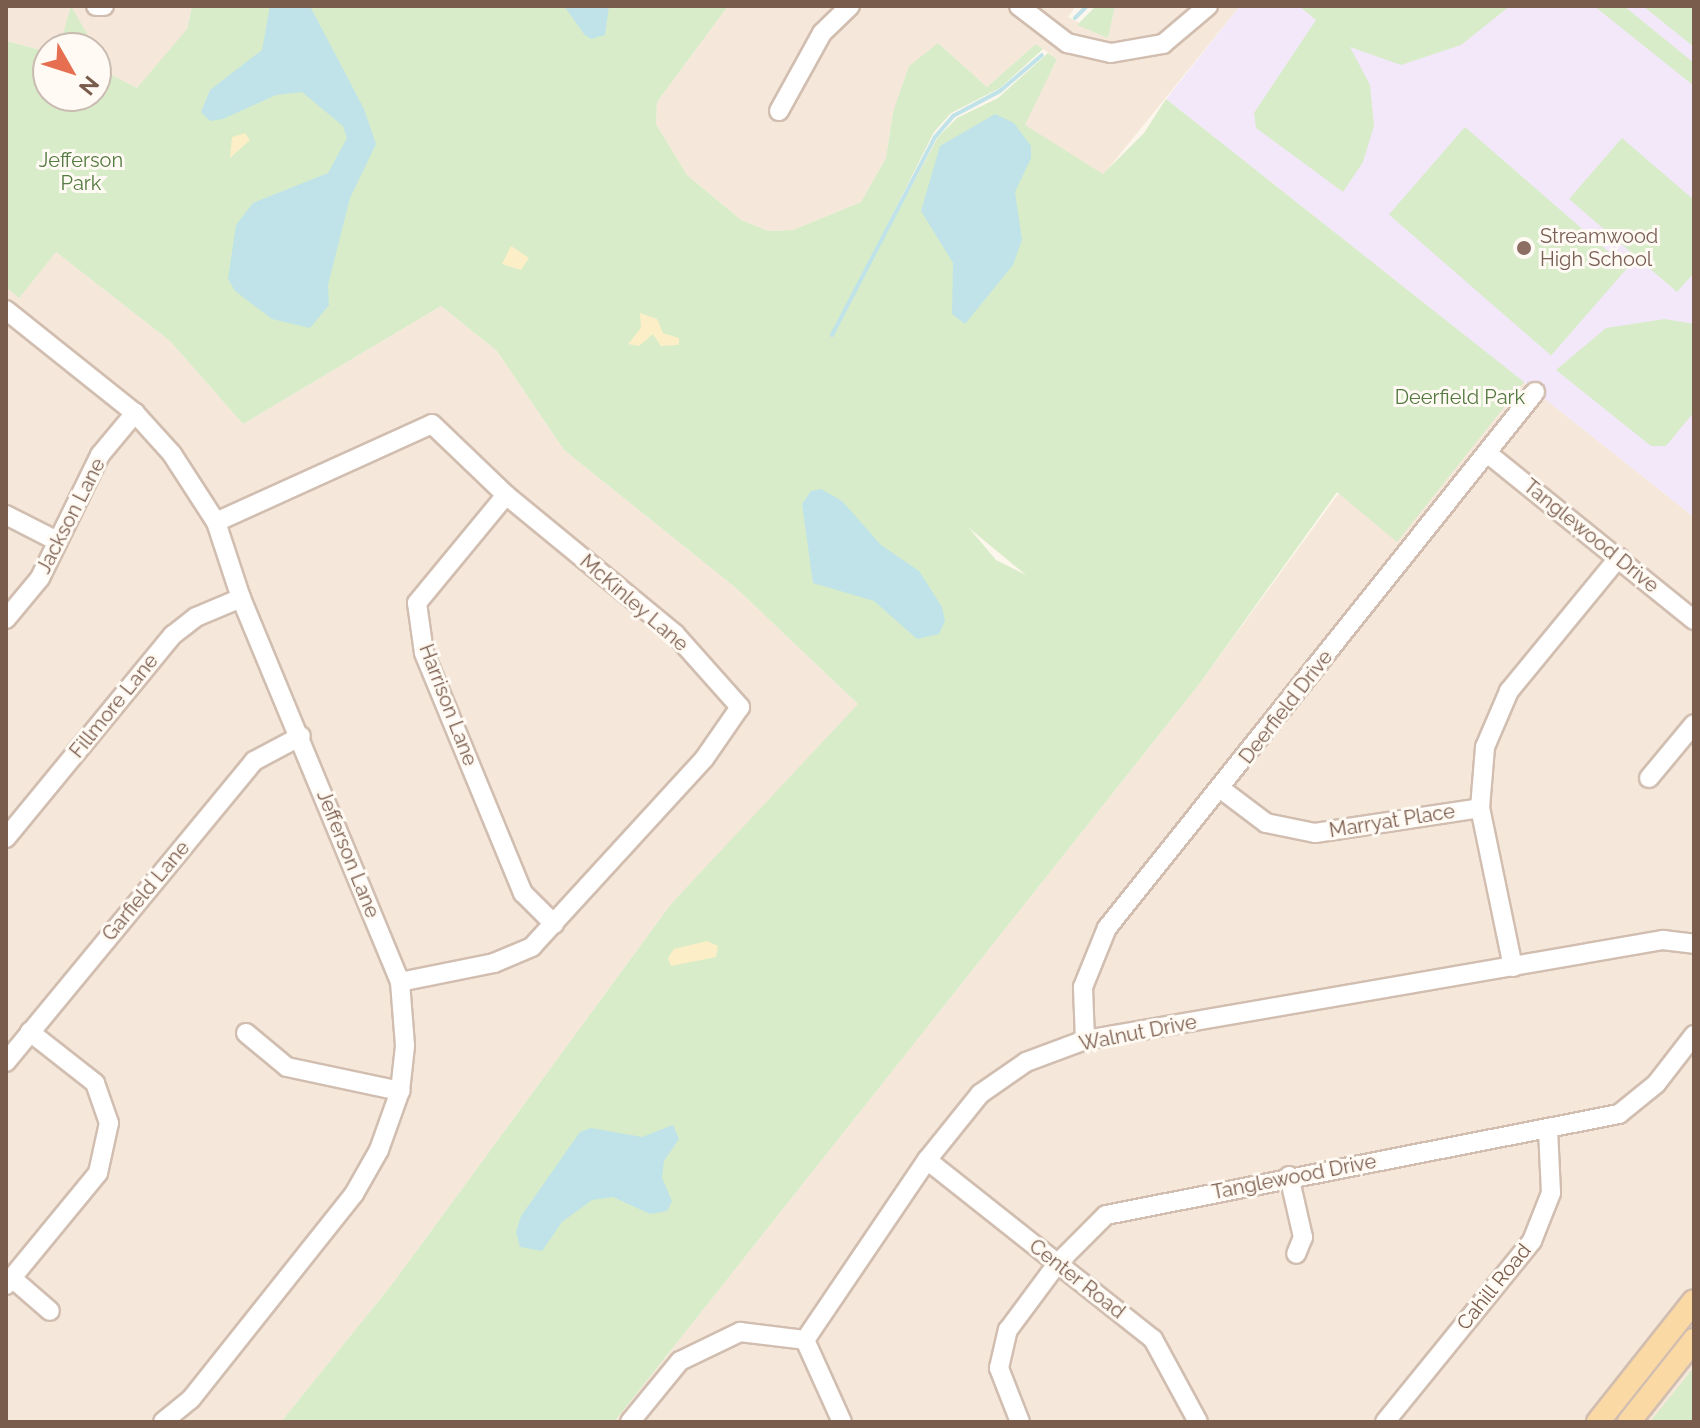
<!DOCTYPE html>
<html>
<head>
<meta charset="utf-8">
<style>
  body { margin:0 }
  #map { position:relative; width:1700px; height:1428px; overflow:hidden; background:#fdf6ec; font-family:Raleway,sans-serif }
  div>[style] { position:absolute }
  .residential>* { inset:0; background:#f5e8da }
  .education>* { inset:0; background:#f3e8fa }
  .green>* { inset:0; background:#d8ecc9; transform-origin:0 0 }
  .sand>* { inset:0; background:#fcefc7 }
  .water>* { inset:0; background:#bfe3e8 }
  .stream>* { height:4px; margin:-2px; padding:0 2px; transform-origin:2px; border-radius:2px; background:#bfe3e8 }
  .roads { filter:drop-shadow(2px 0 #d1beb0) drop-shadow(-2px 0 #d1beb0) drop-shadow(0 2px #d1beb0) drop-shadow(0 -2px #d1beb0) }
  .minor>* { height:18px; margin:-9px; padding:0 9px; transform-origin:9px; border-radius:9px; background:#fff }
  .major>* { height:22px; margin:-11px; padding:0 11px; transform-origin:11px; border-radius:11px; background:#fbd9a5 }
  .dots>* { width:22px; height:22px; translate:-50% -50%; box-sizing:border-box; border:4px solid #fffaf3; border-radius:50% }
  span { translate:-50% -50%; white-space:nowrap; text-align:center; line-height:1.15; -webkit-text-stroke:6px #fffaf3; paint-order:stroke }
  .park-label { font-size:20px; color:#537a41 }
  .education-label { font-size:20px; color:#785e54 }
  .left { translate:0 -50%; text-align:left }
  .street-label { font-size:20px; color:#7a5c4d }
  .frame { position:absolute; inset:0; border:8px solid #7a5c4d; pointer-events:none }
  .north { position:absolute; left:32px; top:32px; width:80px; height:80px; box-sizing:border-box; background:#fffaf3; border:2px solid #cabbb1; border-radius:50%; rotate:129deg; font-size:22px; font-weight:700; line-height:32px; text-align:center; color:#7a5c4d }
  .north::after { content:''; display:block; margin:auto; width:28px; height:36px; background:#e76f51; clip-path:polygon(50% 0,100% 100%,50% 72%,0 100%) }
</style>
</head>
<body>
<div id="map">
  <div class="residential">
    <div style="clip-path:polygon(6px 6px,192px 6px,170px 105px,96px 67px,96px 48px,48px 52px,6px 41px)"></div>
    <div style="clip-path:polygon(728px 6px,1076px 6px,1068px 17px,1108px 38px,1115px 6px,1240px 6px,1103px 175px,1024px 125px,1057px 59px,1036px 44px,987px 87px,938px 43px,893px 112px,886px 158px,861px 202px,793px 230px,768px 231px,741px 220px,687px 175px,656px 124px,657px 102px)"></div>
    <div style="clip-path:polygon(56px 252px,170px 341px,243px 424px,441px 306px,497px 351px,564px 450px,736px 588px,859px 705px,671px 904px,393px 1283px,281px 1422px,6px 1422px,6px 287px,19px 297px)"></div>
    <div style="clip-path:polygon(1458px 330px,1694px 517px,1694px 1290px,1590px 1422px,614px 1422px,1200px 683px)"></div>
    <div style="clip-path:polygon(1694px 1360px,1694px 1422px,1645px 1422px)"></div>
  </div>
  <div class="education">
    <div style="clip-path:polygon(1240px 6px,1694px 6px,1694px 517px,1166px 99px)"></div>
  </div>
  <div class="green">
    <div style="clip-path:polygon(71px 6px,91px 41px,87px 48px,59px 48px)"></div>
    <div style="clip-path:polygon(evenodd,192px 6px,728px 6px,657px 102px,656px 124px,687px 175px,741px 220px,768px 231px,793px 230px,861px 202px,886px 158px,893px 112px,909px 66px,938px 43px,987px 87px,1036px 44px,1043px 49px,1000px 88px,951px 113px,934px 132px,832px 335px,938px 137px,957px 118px,998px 98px,1048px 53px,1057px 59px,1025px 125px,1103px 174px,1144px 133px,1166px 99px,1524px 382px,1397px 542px,1337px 492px,1200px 683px,614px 1422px,281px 1422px,393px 1283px,671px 904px,858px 704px,736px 588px,564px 450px,497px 351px,441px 306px,243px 424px,170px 341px,56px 252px,19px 298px,6px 287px,6px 41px,48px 52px,48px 96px,96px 96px,96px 67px,137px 88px,187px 29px,192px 6px,969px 528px,1026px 575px,996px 560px,969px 528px)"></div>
    <div style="clip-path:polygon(1096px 6px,1115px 6px,1108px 38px,1077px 25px)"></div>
    <div style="clip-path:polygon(1299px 6px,1510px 6px,1461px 45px,1401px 65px,1350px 47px,1370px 85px,1374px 126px,1363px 162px,1343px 192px,1256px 128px,1254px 113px,1316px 20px)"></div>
    <div style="clip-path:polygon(1594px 6px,1624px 6px,1694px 63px,1694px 86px)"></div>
    <div style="clip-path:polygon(1643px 6px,1694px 6px,1694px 47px)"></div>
    <div style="left:1465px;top:127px;width:215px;height:116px;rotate:41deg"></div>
    <div style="clip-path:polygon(1622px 138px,1694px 200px,1694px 273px,1677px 292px,1569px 199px)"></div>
    <div style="clip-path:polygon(1665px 319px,1694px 324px,1694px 412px,1666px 446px,1651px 446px,1556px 370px,1606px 328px)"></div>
    <div style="clip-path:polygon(1694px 1367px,1694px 1422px,1650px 1422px)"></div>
  </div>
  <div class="sand">
    <div style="clip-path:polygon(245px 133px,250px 140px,230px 158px,232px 137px)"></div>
    <div style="clip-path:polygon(511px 246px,529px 258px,521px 270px,502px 264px)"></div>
    <div style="clip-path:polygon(640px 313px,657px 319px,663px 333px,679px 338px,679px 345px,661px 346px,653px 334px,639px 346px,628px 344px,641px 328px)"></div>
    <div style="clip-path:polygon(707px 941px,718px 946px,716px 957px,671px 966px,668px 958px,674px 949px)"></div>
  </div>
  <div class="water">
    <div style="clip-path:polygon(270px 6px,310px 6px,364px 109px,376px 144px,350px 198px,328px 285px,329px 305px,310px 328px,272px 319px,235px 291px,228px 279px,236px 225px,253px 203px,328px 173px,347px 138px,343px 126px,302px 92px,276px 95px,223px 119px,210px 121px,201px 112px,210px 90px,262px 50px)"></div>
    <div style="clip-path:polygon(564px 6px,609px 6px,605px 35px,591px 39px,584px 34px)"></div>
    <div style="clip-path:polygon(995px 114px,1014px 123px,1031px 146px,1031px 158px,1015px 192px,1022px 240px,1013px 265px,965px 324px,952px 314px,953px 263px,921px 211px,940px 146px)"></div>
    <div style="clip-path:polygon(821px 489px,842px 501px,881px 545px,919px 571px,942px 607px,945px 621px,939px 634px,917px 639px,874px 601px,813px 583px,802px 504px,811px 491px)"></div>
    <div style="clip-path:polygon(673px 1125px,679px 1139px,664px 1161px,662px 1178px,672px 1201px,667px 1211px,650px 1214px,613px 1197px,592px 1200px,562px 1222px,542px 1251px,520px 1247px,516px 1232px,521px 1216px,580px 1132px,591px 1128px,642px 1137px)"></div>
  </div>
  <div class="stream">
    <div style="left:1075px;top:18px;width:17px;rotate:-45deg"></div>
    <div style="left:832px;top:335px;width:223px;rotate:-62.5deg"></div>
    <div style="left:935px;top:137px;width:28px;rotate:-49deg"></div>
    <div style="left:953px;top:116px;width:53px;rotate:-28deg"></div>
    <div style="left:1000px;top:91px;width:55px;rotate:-40.6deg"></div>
  </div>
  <div class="roads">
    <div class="minor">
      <div style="left:96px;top:6px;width:8px"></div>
      <div style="left:1019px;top:6px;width:61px;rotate:37.6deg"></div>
      <div style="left:1067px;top:43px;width:45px;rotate:12.8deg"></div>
      <div style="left:1111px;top:53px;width:53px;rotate:-9.8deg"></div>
      <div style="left:1163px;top:44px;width:59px;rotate:-40.2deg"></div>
      <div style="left:779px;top:111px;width:89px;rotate:-61.1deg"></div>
      <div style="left:822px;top:33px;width:39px;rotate:-44deg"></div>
      <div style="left:6px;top:310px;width:165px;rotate:38.6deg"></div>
      <div style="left:135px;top:413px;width:55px;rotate:47.9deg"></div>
      <div style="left:172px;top:454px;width:81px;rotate:57.1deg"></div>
      <div style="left:216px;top:522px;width:80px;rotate:71.8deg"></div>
      <div style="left:241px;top:598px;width:416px;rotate:67.5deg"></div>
      <div style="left:400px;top:982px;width:64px;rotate:85.5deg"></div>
      <div style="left:405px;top:1046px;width:45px;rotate:96.3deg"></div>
      <div style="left:400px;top:1091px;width:63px;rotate:109.6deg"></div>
      <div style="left:379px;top:1150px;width:51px;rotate:119.6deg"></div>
      <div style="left:354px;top:1194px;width:262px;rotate:128.5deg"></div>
      <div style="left:191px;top:1399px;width:36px;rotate:141deg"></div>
      <div style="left:1487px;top:453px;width:266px;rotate:38.9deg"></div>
      <div style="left:506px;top:495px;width:140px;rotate:129.5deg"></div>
      <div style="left:417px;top:603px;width:50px;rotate:82deg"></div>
      <div style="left:424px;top:653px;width:260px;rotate:67.6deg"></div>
      <div style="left:523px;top:893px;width:44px;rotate:45deg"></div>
      <div style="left:6px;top:515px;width:57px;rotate:27deg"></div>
      <div style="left:216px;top:522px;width:237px;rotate:-24.4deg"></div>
      <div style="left:432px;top:424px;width:103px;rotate:43.8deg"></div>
      <div style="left:506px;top:495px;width:219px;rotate:39.4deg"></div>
      <div style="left:675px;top:634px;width:98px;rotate:48.3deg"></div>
      <div style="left:740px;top:707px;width:63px;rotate:124.7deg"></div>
      <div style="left:704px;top:759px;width:255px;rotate:132.5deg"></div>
      <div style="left:532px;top:947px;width:41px;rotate:157.2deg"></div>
      <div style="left:494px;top:963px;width:96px;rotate:168.6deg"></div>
      <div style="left:6px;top:619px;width:53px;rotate:-50.3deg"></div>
      <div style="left:40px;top:578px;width:137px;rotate:-64deg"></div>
      <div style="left:100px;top:455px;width:55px;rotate:-50.2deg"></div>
      <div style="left:1649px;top:778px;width:70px;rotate:-50.2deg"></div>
      <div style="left:1221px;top:789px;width:56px;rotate:37.1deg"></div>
      <div style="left:1266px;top:823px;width:50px;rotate:11.5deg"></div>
      <div style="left:1315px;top:833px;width:167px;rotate:-8.6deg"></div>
      <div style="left:6px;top:838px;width:263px;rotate:-50.6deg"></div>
      <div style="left:173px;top:635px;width:29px;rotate:-38deg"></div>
      <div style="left:196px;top:617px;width:49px;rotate:-22.9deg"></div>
      <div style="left:1513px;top:967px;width:162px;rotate:-101.7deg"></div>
      <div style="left:1480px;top:808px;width:61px;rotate:-85.3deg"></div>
      <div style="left:1485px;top:747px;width:61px;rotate:-66.8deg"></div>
      <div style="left:1509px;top:691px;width:173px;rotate:-50.6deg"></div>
      <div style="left:246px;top:1033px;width:53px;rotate:39.7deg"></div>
      <div style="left:287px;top:1067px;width:116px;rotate:12deg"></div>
      <div style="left:1085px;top:1040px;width:53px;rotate:-92.2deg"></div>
      <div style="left:1083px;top:987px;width:64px;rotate:-67.9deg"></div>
      <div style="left:1107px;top:928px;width:686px;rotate:-51.39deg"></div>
      <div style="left:6px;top:1062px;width:390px;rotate:-50.5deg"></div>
      <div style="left:254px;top:761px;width:53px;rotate:-28deg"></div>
      <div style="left:927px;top:1160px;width:288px;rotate:38.4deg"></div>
      <div style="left:1153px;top:1339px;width:94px;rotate:61.5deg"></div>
      <div style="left:1289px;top:1176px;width:63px;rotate:77.1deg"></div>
      <div style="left:1303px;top:1237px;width:18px;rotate:112deg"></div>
      <div style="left:12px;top:1278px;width:50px;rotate:41deg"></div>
      <div style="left:6px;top:1285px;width:145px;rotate:-50.6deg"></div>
      <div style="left:98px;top:1173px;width:51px;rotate:-77.6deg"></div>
      <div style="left:109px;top:1123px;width:42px;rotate:-109.3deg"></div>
      <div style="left:95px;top:1083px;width:83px;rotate:-141.9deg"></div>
      <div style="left:630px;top:1422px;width:79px;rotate:-50.7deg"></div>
      <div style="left:680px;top:1361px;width:67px;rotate:-25.8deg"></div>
      <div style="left:740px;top:1332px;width:65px;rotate:7deg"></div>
      <div style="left:842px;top:1422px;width:90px;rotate:-114.3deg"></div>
      <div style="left:805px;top:1340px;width:217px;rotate:-55.9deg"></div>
      <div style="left:927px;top:1160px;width:85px;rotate:-51.2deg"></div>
      <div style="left:980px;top:1094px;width:56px;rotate:-34.8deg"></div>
      <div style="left:1026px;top:1062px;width:63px;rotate:-20.4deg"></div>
      <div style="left:1085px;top:1040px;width:587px;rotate:-9.82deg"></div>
      <div style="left:1663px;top:940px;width:31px;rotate:7deg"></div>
      <div style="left:1020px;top:1422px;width:58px;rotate:-111.3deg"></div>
      <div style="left:999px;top:1368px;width:39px;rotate:-77deg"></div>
      <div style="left:1008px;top:1330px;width:82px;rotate:-53.4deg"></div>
      <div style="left:1057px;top:1264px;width:69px;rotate:-45deg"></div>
      <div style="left:1106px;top:1215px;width:523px;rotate:-11.14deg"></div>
      <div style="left:1619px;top:1114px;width:48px;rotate:-39deg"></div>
      <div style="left:1656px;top:1084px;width:62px;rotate:-52.2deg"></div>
      <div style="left:1385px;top:1422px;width:233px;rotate:-50.9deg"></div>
      <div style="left:1532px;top:1241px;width:52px;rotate:-68.4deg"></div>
      <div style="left:1551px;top:1193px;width:63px;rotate:-92.7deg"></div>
    </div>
    <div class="major">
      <div style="left:1598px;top:1422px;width:154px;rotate:-51.6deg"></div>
      <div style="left:1629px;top:1422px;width:105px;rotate:-51.6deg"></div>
    </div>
  </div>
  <div class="dots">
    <div style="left:1524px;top:248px;background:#8d6e63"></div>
  </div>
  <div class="park-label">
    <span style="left:81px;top:172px">Jefferson<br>Park</span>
    <span style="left:1460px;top:397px">Deerfield Park</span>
  </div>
  <div class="education-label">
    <span class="left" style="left:1540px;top:248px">Streamwood<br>High School</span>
  </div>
  <div class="street-label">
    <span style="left:71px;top:516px;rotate:-63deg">Jackson Lane</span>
    <span style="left:1591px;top:536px;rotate:39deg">Tanglewood Drive</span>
    <span style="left:634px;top:603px;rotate:41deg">McKinley Lane</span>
    <span style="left:448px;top:705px;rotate:69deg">Harrison Lane</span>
    <span style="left:114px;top:706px;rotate:-51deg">Fillmore Lane</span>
    <span style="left:1286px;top:707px;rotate:-52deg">Deerfield Drive</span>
    <span style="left:1392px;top:821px;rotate:-9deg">Marryat Place</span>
    <span style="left:348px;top:854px;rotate:68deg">Jefferson Lane</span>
    <span style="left:146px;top:891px;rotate:-50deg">Garfield Lane</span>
    <span style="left:1138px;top:1033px;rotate:-11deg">Walnut Drive</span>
    <span style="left:1294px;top:1177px;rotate:-11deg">Tanglewood Drive</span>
    <span style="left:1077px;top:1279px;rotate:38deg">Center Road</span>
    <span style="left:1494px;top:1287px;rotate:-51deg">Cahill Road</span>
  </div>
  <div class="frame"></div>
  <div class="north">N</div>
</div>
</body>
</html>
